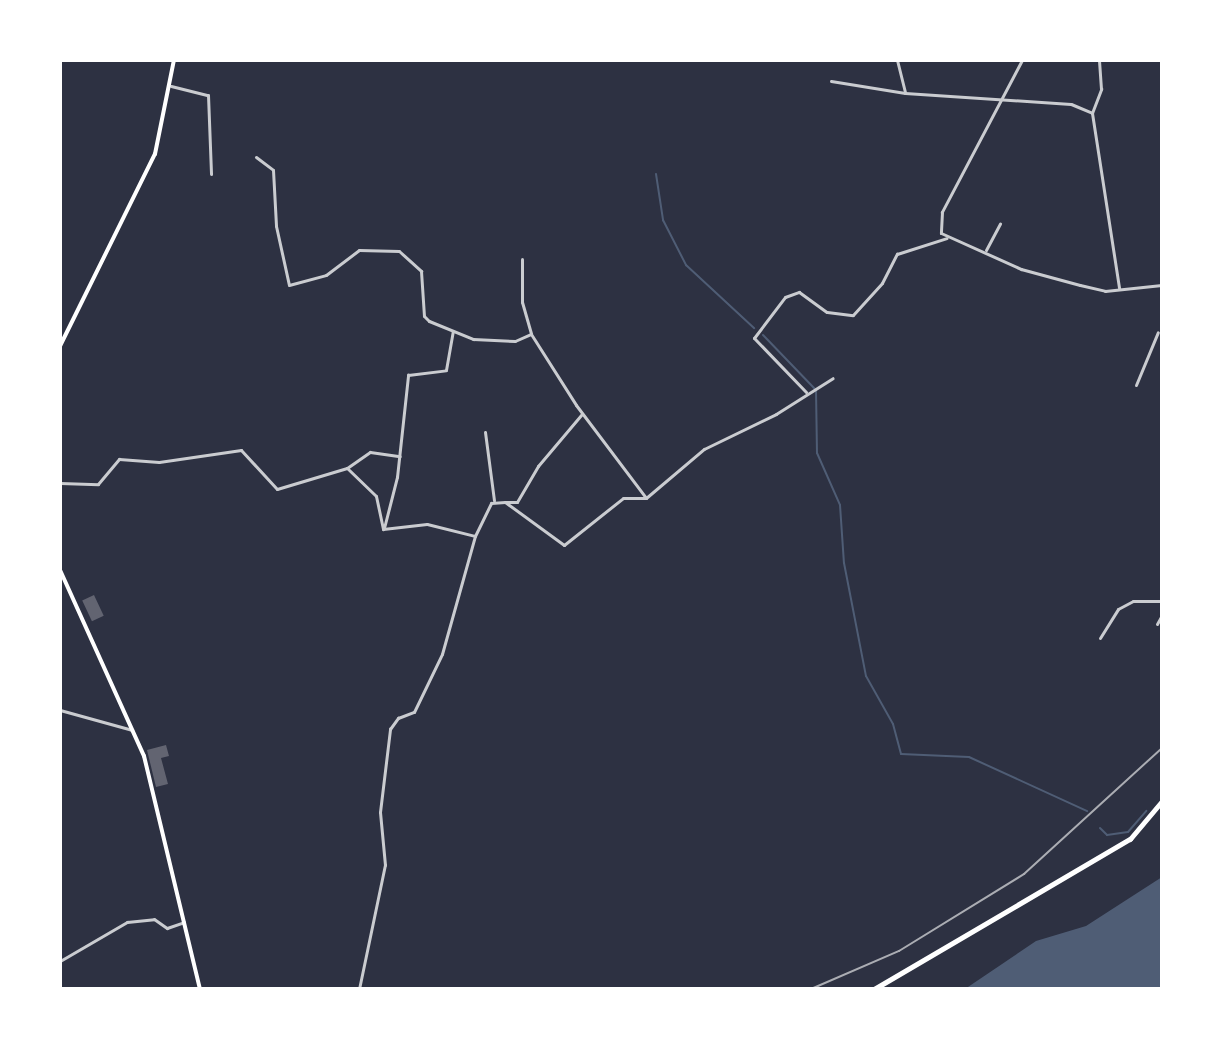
<!DOCTYPE html>
<html>
<head>
<meta charset="utf-8">
<style>
  body { margin:0 }
  #map { position:relative; width:1222px; height:1049px; overflow:hidden; background:#2d3142; font-family:"DM Sans",sans-serif }
  div>[style] { position:absolute }
  .water>* { inset:0; background:#4f5d75 }
  .stream>* { height:2px; margin:-1px; padding:0 1px; transform-origin:1px; border-radius:1px; background:#4f5d75 }
  .building>* { inset:0; background:#626471; transform-origin:0 0 }
  .minor>* { height:3px; margin:-1.5px; padding:0 1.5px; transform-origin:1.5px; border-radius:1.5px; background:#caccd0 }
  .secondary>* { height:4px; margin:-2px; padding:0 2px; transform-origin:2px; border-radius:2px; background:#fff }
  .primary>* { height:5px; margin:-2.5px; padding:0 2.5px; transform-origin:2.5px; border-radius:2.5px; background:#fff }
  .rail>* { height:2px; margin:-1px; padding:0 1px; transform-origin:1px; border-radius:1px; background:#abadb3 }
  span { translate:-50% -50%; white-space:nowrap; text-align:center; line-height:1.15; -webkit-text-stroke:7px #fff; paint-order:stroke }
  .frame { position:absolute; inset:0; border:62px solid #fff; pointer-events:none }
</style>
</head>
<body>
<div id="map">
  <div class="water">
    <div style="clip-path:polygon(1162px 877px,1162px 989px,965px 989px,1036px 941px,1086px 926px)"></div>
  </div>
  <div class="stream">
    <div style="left:656px;top:174px;width:47px;rotate:81.3deg"></div>
    <div style="left:663px;top:220px;width:51px;rotate:62.9deg"></div>
    <div style="left:686px;top:265px;width:93px;rotate:42.8deg"></div>
    <div style="left:763px;top:335px;width:76px;rotate:46.1deg"></div>
    <div style="left:816px;top:390px;width:63px;rotate:89.1deg"></div>
    <div style="left:817px;top:453px;width:57px;rotate:66.1deg"></div>
    <div style="left:840px;top:505px;width:58px;rotate:86.1deg"></div>
    <div style="left:844px;top:563px;width:115px;rotate:79deg"></div>
    <div style="left:866px;top:676px;width:55px;rotate:60.6deg"></div>
    <div style="left:893px;top:724px;width:31px;rotate:75deg"></div>
    <div style="left:901px;top:754px;width:68px;rotate:2.5deg"></div>
    <div style="left:969px;top:757px;width:130px;rotate:24.6deg"></div>
    <div style="left:1100px;top:828px;width:10px;rotate:45deg"></div>
    <div style="left:1107px;top:835px;width:21px;rotate:-8deg"></div>
    <div style="left:1128px;top:832px;width:28px;rotate:-49deg"></div>
  </div>
  <div class="building">
    <div style="left:94px;top:595px;width:23px;height:13px;rotate:65deg"></div>
    <div style="clip-path:polygon(166px 745px,169px 756px,161px 758px,168px 784px,156px 787px,147px 750px)"></div>
  </div>
  <div class="minor">
    <div style="left:897px;top:60px;width:34px;rotate:76deg"></div>
    <div style="left:1022px;top:60px;width:172px;rotate:117.8deg"></div>
    <div style="left:942px;top:212px;width:21px;rotate:93deg"></div>
    <div style="left:941px;top:233px;width:88px;rotate:24.2deg"></div>
    <div style="left:1021px;top:269px;width:61px;rotate:15.2deg"></div>
    <div style="left:1080px;top:285px;width:26px;rotate:13deg"></div>
    <div style="left:1105px;top:291px;width:57px;rotate:-6deg"></div>
    <div style="left:831px;top:81px;width:75px;rotate:9.2deg"></div>
    <div style="left:905px;top:93px;width:166px;rotate:3.8deg"></div>
    <div style="left:1071px;top:104px;width:23px;rotate:23deg"></div>
    <div style="left:1092px;top:113px;width:177px;rotate:81.2deg"></div>
    <div style="left:171px;top:86px;width:38px;rotate:14deg"></div>
    <div style="left:208px;top:95px;width:79px;rotate:87.8deg"></div>
    <div style="left:1092px;top:113px;width:26px;rotate:-69deg"></div>
    <div style="left:1101px;top:89px;width:29px;rotate:-94deg"></div>
    <div style="left:256px;top:157px;width:21px;rotate:37deg"></div>
    <div style="left:273px;top:170px;width:56px;rotate:86.9deg"></div>
    <div style="left:276px;top:226px;width:60px;rotate:77.6deg"></div>
    <div style="left:289px;top:285px;width:38px;rotate:-15deg"></div>
    <div style="left:326px;top:275px;width:41px;rotate:-37.1deg"></div>
    <div style="left:359px;top:250px;width:40px;rotate:1.4deg"></div>
    <div style="left:399px;top:251px;width:30px;rotate:42deg"></div>
    <div style="left:421px;top:271px;width:45px;rotate:86.2deg"></div>
    <div style="left:424px;top:316px;width:7px;rotate:45deg"></div>
    <div style="left:429px;top:321px;width:48px;rotate:22.2deg"></div>
    <div style="left:473px;top:339px;width:42px;rotate:2.7deg"></div>
    <div style="left:515px;top:341px;width:17px;rotate:-24deg"></div>
    <div style="left:986px;top:250px;width:30px;rotate:-62deg"></div>
    <div style="left:522px;top:259px;width:43px;rotate:90deg"></div>
    <div style="left:522px;top:302px;width:33px;rotate:74deg"></div>
    <div style="left:531px;top:334px;width:84px;rotate:57.6deg"></div>
    <div style="left:576px;top:405px;width:116px;rotate:53deg"></div>
    <div style="left:1162px;top:316px;width:17px;rotate:90deg"></div>
    <div style="left:1136px;top:385px;width:57px;rotate:-67.5deg"></div>
    <div style="left:806px;top:392px;width:75px;rotate:-133.9deg"></div>
    <div style="left:754px;top:338px;width:51px;rotate:-52.9deg"></div>
    <div style="left:785px;top:297px;width:15px;rotate:-20deg"></div>
    <div style="left:799px;top:292px;width:34px;rotate:36deg"></div>
    <div style="left:827px;top:312px;width:26px;rotate:7deg"></div>
    <div style="left:853px;top:315px;width:43px;rotate:-47.8deg"></div>
    <div style="left:882px;top:283px;width:33px;rotate:-63deg"></div>
    <div style="left:897px;top:254px;width:52px;rotate:-17.7deg"></div>
    <div style="left:485px;top:432px;width:69px;rotate:82.5deg"></div>
    <div style="left:347px;top:468px;width:28px;rotate:-35deg"></div>
    <div style="left:370px;top:452px;width:30px;rotate:8deg"></div>
    <div style="left:60px;top:483px;width:38px;rotate:2deg"></div>
    <div style="left:98px;top:484px;width:33px;rotate:-50deg"></div>
    <div style="left:119px;top:459px;width:40px;rotate:4.3deg"></div>
    <div style="left:159px;top:462px;width:83px;rotate:-8.3deg"></div>
    <div style="left:241px;top:450px;width:53px;rotate:47.3deg"></div>
    <div style="left:277px;top:489px;width:73px;rotate:-16.7deg"></div>
    <div style="left:347px;top:468px;width:40px;rotate:44deg"></div>
    <div style="left:376px;top:496px;width:34px;rotate:78deg"></div>
    <div style="left:383px;top:529px;width:44px;rotate:-6.5deg"></div>
    <div style="left:427px;top:524px;width:49px;rotate:14deg"></div>
    <div style="left:506px;top:502px;width:11px"></div>
    <div style="left:517px;top:502px;width:42px;rotate:-59.7deg"></div>
    <div style="left:538px;top:466px;width:68px;rotate:-49.8deg"></div>
    <div style="left:384px;top:528px;width:53px;rotate:-75.7deg"></div>
    <div style="left:397px;top:477px;width:103px;rotate:-83.8deg"></div>
    <div style="left:408px;top:375px;width:38px;rotate:-7deg"></div>
    <div style="left:446px;top:370px;width:39px;rotate:-80deg"></div>
    <div style="left:1157px;top:624px;width:10px;rotate:-61deg"></div>
    <div style="left:1100px;top:638px;width:34px;rotate:-58deg"></div>
    <div style="left:1118px;top:609px;width:17px;rotate:-28deg"></div>
    <div style="left:1133px;top:601px;width:29px"></div>
    <div style="left:60px;top:710px;width:75px;rotate:15.5deg"></div>
    <div style="left:60px;top:961px;width:78px;rotate:-30.2deg"></div>
    <div style="left:127px;top:922px;width:27px;rotate:-6deg"></div>
    <div style="left:154px;top:919px;width:16px;rotate:35deg"></div>
    <div style="left:167px;top:928px;width:18px;rotate:-19deg"></div>
    <div style="left:359px;top:989px;width:127px;rotate:-78.2deg"></div>
    <div style="left:385px;top:865px;width:53px;rotate:-95.4deg"></div>
    <div style="left:380px;top:812px;width:84px;rotate:-83.1deg"></div>
    <div style="left:390px;top:729px;width:14px;rotate:-54deg"></div>
    <div style="left:398px;top:718px;width:17px;rotate:-21deg"></div>
    <div style="left:414px;top:712px;width:64px;rotate:-64.2deg"></div>
    <div style="left:442px;top:654px;width:123px;rotate:-74.4deg"></div>
    <div style="left:475px;top:536px;width:37px;rotate:-64deg"></div>
    <div style="left:491px;top:503px;width:14px;rotate:-4deg"></div>
    <div style="left:505px;top:502px;width:73px;rotate:36.1deg"></div>
    <div style="left:564px;top:545px;width:75px;rotate:-38.5deg"></div>
    <div style="left:623px;top:498px;width:23px"></div>
    <div style="left:646px;top:498px;width:76px;rotate:-40.2deg"></div>
    <div style="left:704px;top:449px;width:80px;rotate:-25.9deg"></div>
    <div style="left:776px;top:414px;width:67px;rotate:-32.3deg"></div>
  </div>
  <div class="secondary">
    <div style="left:60px;top:346px;width:214px;rotate:-63.7deg"></div>
    <div style="left:155px;top:154px;width:96px;rotate:-78.6deg"></div>
    <div style="left:60px;top:570px;width:204px;rotate:65.7deg"></div>
    <div style="left:144px;top:756px;width:240px;rotate:76.5deg"></div>
  </div>
  <div class="primary">
    <div style="left:874px;top:989px;width:297px;rotate:-30.4deg"></div>
    <div style="left:1130px;top:839px;width:50px;rotate:-49.9deg"></div>
  </div>
  <div class="rail">
    <div style="left:811px;top:989px;width:96px;rotate:-23.4deg"></div>
    <div style="left:899px;top:951px;width:147px;rotate:-31.6deg"></div>
    <div style="left:1024px;top:874px;width:187px;rotate:-42.4deg"></div>
  </div>
  <div class="frame"></div>
</div>
</body>
</html>
